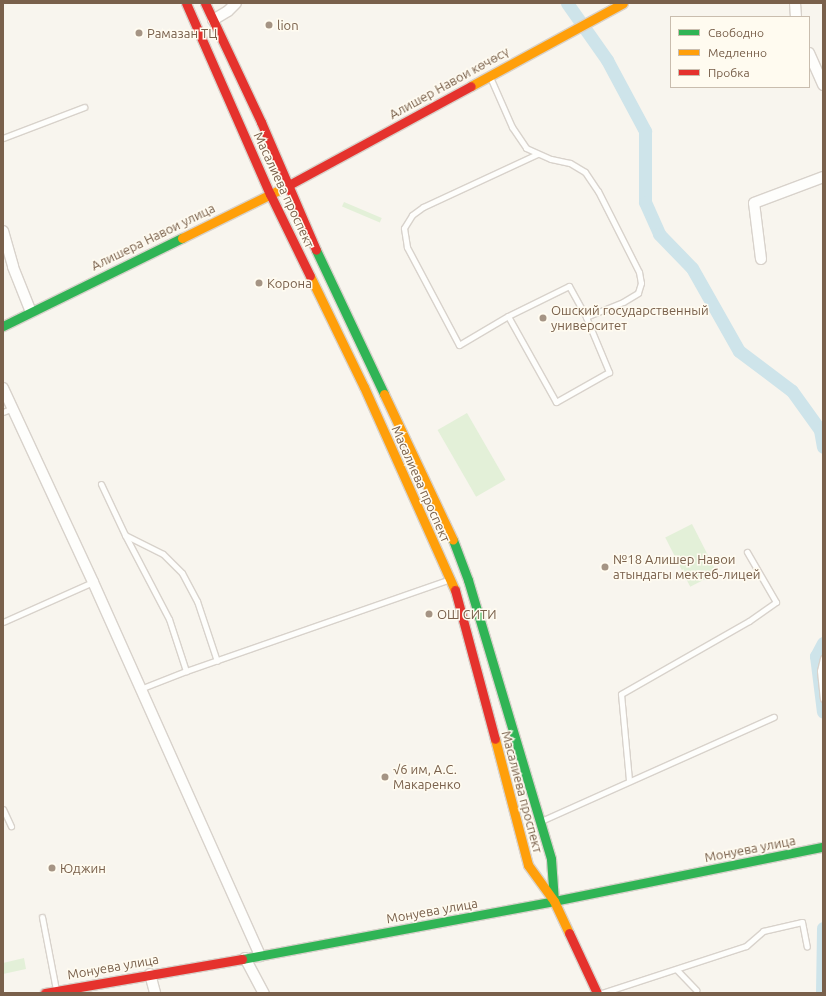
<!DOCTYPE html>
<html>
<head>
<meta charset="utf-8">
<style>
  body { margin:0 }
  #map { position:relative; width:826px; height:996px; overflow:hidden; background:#f8f5ee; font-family:Ubuntu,sans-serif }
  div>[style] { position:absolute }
  .green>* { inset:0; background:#e3f0d8; transform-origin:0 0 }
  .canal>* { height:13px; margin:-6.5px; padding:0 6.5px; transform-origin:6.5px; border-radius:6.5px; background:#cee4ea }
  .roads { filter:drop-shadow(1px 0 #d8d2cb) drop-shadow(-1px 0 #d8d2cb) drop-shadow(0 1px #d8d2cb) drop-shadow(0 -1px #d8d2cb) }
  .lane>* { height:5px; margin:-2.5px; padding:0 2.5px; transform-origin:2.5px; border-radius:2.5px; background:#fefefc }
  .street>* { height:10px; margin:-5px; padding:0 5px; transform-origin:5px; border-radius:5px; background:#fefefc }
  .fast>* { height:9px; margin:-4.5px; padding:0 4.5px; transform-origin:4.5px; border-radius:4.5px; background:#30b455 }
  .slow>* { height:9px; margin:-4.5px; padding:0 4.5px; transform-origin:4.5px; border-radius:4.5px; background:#ff9f0a }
  .jam>* { height:9px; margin:-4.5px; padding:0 4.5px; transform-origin:4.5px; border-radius:4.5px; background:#e5322d }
  .dots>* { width:11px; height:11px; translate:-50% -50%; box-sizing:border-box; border:2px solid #fffbf0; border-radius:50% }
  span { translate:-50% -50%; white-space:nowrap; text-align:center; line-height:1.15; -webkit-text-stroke:3px #fffbf0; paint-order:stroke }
  .poi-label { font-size:13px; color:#79604b }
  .left { translate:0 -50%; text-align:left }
  .street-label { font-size:13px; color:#79604b }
  .frame { position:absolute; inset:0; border:4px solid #79604b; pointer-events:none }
  .legend { position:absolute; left:670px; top:16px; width:140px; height:72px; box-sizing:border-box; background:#fffbf0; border:1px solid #c9bdae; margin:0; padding:5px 7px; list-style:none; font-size:12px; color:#79604b }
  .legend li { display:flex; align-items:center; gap:8px; height:20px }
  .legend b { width:20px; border:1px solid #c9bdae }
</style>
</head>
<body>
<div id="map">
  <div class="green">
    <div style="left:344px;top:202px;width:41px;height:5px;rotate:23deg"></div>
    <div style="left:467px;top:413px;width:77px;height:34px;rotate:60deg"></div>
    <div style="left:692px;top:524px;width:55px;height:30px;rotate:63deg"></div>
    <div style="clip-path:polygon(24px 958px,26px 969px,3px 974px,3px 963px)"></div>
  </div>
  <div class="canal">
    <div style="left:567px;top:3px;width:70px;rotate:54.9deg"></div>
    <div style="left:607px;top:60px;width:81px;rotate:61.8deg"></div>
    <div style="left:645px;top:131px;width:71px;rotate:90deg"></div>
    <div style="left:645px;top:202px;width:35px;rotate:66deg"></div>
    <div style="left:659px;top:234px;width:47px;rotate:45.9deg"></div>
    <div style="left:692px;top:268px;width:95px;rotate:60.5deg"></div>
    <div style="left:739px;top:351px;width:66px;rotate:37deg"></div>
    <div style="left:792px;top:391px;width:48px;rotate:54.3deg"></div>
    <div style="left:820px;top:430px;width:17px;rotate:80deg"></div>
    <div style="left:823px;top:643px;width:15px;rotate:118deg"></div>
    <div style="left:816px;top:656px;width:56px;rotate:82.9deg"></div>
    <div style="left:822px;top:993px;width:65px;rotate:-89.1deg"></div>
  </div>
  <div class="roads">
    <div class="lane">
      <div style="left:490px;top:77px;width:55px;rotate:66.3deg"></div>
      <div style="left:512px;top:127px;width:25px;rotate:56deg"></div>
      <div style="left:526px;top:148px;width:27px;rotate:24deg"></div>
      <div style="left:551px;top:159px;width:19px;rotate:12deg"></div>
      <div style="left:570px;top:163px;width:17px;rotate:31deg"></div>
      <div style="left:585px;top:172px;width:23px;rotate:56deg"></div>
      <div style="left:598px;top:191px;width:91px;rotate:63.2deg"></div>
      <div style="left:639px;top:272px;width:11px;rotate:80deg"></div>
      <div style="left:641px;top:283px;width:10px;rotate:107deg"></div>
      <div style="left:638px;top:293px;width:17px;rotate:149deg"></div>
      <div style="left:623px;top:302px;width:40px;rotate:158deg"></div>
      <div style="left:3px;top:138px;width:87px;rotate:-20.9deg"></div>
      <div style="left:508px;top:316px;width:68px;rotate:-26.2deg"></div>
      <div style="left:569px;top:286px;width:35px;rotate:61deg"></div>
      <div style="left:586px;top:317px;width:60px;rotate:67.3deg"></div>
      <div style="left:609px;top:372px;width:61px;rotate:150.5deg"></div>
      <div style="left:556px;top:402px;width:98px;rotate:-119.2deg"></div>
      <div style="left:508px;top:316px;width:57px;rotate:149.4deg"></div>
      <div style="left:459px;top:345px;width:111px;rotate:-118deg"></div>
      <div style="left:407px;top:247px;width:19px;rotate:-99deg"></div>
      <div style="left:404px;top:228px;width:15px;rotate:-58deg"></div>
      <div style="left:412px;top:215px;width:14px;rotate:-36deg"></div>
      <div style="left:423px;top:207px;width:126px;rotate:-24.9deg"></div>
      <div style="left:3px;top:412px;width:11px;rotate:-22deg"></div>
      <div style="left:101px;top:484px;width:56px;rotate:64.8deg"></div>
      <div style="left:125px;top:535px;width:95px;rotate:62.4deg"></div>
      <div style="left:169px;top:619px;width:55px;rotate:71.9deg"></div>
      <div style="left:125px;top:535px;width:42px;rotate:26.6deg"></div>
      <div style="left:163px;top:554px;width:27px;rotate:45deg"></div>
      <div style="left:182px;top:573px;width:32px;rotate:62deg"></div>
      <div style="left:197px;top:601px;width:63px;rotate:71.6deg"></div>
      <div style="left:3px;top:622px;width:98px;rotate:-24deg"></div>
      <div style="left:823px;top:658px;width:13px;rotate:103deg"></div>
      <div style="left:820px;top:671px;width:28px;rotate:84deg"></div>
      <div style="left:140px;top:689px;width:49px;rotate:-21.4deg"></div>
      <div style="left:186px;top:671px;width:277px;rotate:-19.2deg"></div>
      <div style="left:629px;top:780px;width:86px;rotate:-95.3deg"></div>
      <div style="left:621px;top:694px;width:147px;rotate:-29.7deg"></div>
      <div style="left:749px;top:621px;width:33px;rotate:-35deg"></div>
      <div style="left:776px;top:602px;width:58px;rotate:-120.1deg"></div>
      <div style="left:3px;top:809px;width:19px;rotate:65deg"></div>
      <div style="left:541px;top:821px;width:255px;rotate:-24.1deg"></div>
      <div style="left:42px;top:917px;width:74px;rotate:79.1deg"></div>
      <div style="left:677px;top:970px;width:28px;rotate:46deg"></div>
      <div style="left:602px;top:993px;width:151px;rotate:-18.1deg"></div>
      <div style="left:746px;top:946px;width:23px;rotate:-41deg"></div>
      <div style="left:763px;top:931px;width:40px;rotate:-13deg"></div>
      <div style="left:802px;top:922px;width:25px;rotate:79deg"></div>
    </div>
    <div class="street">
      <div style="left:795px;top:3px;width:14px;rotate:86deg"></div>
      <div style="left:213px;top:20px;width:17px;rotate:-31deg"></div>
      <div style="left:228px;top:11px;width:11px;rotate:-45deg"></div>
      <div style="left:809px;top:53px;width:35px;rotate:66deg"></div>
      <div style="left:3px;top:231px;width:37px;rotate:74deg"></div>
      <div style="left:13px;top:267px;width:48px;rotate:68.2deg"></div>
      <div style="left:761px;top:259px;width:56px;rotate:-97.1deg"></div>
      <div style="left:754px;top:203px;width:74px;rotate:-20.6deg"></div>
      <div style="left:3px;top:388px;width:214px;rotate:65.1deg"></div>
      <div style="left:93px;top:582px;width:410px;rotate:65.9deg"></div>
      <div style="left:245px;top:958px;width:40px;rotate:62deg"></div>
      <div style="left:150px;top:974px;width:20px;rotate:75deg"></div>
    </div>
    <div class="fast">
      <div style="left:316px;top:250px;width:159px;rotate:64.7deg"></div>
      <div style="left:3px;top:326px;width:199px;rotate:-26.2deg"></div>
      <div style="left:453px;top:540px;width:43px;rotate:69.4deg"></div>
      <div style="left:468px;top:580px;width:291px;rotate:73.4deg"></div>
      <div style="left:551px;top:859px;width:42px;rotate:85.9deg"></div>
      <div style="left:554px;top:901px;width:274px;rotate:-11.4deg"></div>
      <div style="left:242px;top:959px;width:317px;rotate:-10.5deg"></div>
    </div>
    <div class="slow">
      <div style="left:471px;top:86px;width:173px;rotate:-28.6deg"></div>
      <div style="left:182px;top:238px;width:110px;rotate:-26.3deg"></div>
      <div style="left:310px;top:276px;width:123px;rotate:64.1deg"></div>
      <div style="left:364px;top:387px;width:222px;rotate:65.9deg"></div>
      <div style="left:384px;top:394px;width:161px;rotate:64.7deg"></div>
      <div style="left:495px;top:739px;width:130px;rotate:75.3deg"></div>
      <div style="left:528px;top:865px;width:44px;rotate:54.2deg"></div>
      <div style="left:554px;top:901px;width:35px;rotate:65deg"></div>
    </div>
    <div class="jam">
      <div style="left:186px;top:3px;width:209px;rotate:66.3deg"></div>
      <div style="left:270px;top:194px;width:91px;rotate:64deg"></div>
      <div style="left:205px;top:3px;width:132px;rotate:64.8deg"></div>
      <div style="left:261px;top:122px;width:139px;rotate:66.7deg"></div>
      <div style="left:287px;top:186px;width:209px;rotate:-28.5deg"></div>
      <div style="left:455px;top:590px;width:154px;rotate:75deg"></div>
      <div style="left:569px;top:933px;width:66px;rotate:65deg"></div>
      <div style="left:45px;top:993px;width:200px;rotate:-9.8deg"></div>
    </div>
  </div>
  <div class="dots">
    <div style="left:269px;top:25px;background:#a59484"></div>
    <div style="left:139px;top:33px;background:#a59484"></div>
    <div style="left:259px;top:283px;background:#a59484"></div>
    <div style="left:543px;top:318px;background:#a59484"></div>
    <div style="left:605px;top:567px;background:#a59484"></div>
    <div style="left:429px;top:614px;background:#a59484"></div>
    <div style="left:385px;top:777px;background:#a59484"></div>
    <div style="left:52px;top:868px;background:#a59484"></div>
  </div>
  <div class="poi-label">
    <span class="left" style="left:277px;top:25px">lion</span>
    <span class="left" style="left:147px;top:33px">Рамазан ТЦ</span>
    <span class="left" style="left:267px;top:283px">Корона</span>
    <span class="left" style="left:551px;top:318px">Ошский государственный<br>университет</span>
    <span class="left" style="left:613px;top:567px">№18 Алишер Навои<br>атындагы мектеб-лицей</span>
    <span class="left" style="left:437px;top:614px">ОШ СИТИ</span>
    <span class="left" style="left:393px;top:777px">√6 им, А.С.<br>Макаренко</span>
    <span class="left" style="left:60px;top:868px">Юджин</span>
  </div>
  <div class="street-label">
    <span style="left:449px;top:83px;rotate:-29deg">Алишер Навои көчөсү</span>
    <span style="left:284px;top:190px;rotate:65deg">Масалиева проспект</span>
    <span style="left:153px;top:237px;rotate:-26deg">Алишера Навои улица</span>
    <span style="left:421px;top:484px;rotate:66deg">Масалиева проспект</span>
    <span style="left:522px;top:792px;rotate:75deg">Масалиева проспект</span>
    <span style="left:750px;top:849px;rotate:-11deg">Монуева улица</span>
    <span style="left:432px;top:911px;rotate:-10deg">Монуева улица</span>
    <span style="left:113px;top:967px;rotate:-10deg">Монуева улица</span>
  </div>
  <div class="frame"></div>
  <ul class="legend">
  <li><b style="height:5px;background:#30b455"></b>Свободно</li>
  <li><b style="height:5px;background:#ff9f0a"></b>Медленно</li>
  <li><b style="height:5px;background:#e5322d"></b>Пробка</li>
  </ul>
</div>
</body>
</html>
